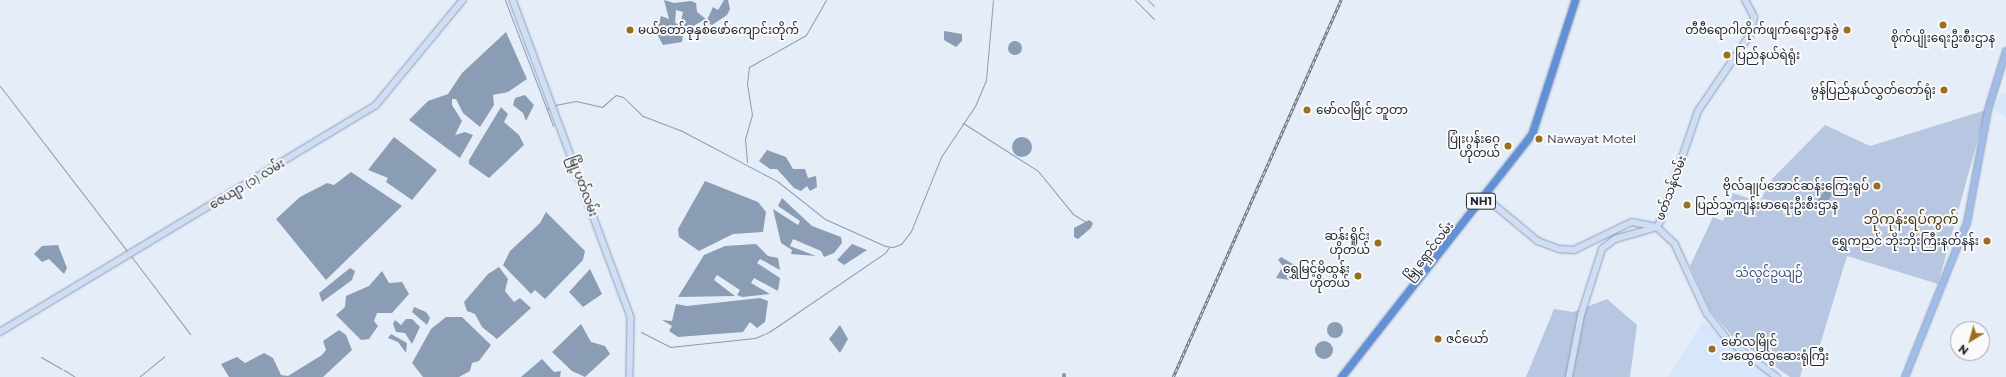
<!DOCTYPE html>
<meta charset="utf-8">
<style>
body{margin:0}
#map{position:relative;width:2006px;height:377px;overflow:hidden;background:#e5edf9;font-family:Montserrat,"Noto Sans Myanmar",sans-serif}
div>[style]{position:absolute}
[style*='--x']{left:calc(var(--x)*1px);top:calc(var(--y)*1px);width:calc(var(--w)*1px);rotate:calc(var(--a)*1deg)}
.built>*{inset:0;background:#d8e6fc}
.green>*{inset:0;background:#b7c7e1}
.water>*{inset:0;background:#8b9cb5}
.round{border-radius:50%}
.stream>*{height:1px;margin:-0.5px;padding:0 0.5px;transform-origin:0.5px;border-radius:0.5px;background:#8b9cb5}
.canal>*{height:4px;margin:-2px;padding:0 2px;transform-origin:2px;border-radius:2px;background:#8b9cb5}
.roads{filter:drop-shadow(0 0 1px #8b9eb9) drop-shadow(0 0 1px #8b9eb9)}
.secondary>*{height:5.5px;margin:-2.75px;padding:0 2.75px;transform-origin:2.75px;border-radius:2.75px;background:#d0def3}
.primary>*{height:6px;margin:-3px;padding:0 3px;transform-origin:3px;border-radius:3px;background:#a0bce7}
.highway>*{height:7px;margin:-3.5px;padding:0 3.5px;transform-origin:3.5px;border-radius:3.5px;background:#6190d7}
.rail>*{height:2.5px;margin-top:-1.25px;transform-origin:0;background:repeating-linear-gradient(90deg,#fafafa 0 3px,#6b737e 0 6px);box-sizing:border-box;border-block:1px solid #6b737e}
.dots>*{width:11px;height:11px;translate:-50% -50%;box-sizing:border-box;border:2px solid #fafafa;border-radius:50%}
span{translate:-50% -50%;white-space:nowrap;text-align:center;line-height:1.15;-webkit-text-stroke:4px #fafafa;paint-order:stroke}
.shield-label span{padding:1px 3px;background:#fafafa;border:1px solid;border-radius:3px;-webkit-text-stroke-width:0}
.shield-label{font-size:11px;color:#212833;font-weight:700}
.poi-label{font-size:12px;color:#212833}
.left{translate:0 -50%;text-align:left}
.right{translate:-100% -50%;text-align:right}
.street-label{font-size:12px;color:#212833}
.park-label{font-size:12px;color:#3a537b}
.quarter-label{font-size:14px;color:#4d3813}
.north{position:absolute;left:1950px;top:321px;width:40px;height:40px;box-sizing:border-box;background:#fafafa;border:1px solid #a3a6aa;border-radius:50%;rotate:217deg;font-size:11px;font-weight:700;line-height:16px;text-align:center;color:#212833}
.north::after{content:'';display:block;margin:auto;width:14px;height:18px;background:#9a6f1d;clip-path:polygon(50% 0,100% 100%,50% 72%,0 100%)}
</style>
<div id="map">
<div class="built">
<div style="clip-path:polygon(2001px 92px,2006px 94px,2006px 117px,1994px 109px)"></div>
<div style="clip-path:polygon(1703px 321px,1772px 377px,1668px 377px)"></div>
</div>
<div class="green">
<div style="clip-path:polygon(1986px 110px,1938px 284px,1847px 256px,1820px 345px,1805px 360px,1800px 377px,1790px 377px,1732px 336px,1710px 310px,1690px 266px,1713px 217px,1723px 221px,1733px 193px,1759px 202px,1773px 178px,1825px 125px,1870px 146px)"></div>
<div style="clip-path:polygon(1607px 299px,1637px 325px,1630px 377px,1526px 377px,1554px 309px,1573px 312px)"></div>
</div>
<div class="water">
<div style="clip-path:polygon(evenodd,664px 0,674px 3px,691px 1px,696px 3px,697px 12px,707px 20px,713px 7px,718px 10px,724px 0,728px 0,730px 9px,727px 15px,712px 25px,702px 21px,690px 28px,683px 34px,682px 42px,663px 45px,656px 32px,661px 16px,669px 19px,664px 0,676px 10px,683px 12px,680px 25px,675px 23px,676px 10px)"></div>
<div style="clip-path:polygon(944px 31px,962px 34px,962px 41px,956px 47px,944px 40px)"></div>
<div style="clip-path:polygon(506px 32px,527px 79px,508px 92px,493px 95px,494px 105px,480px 127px,463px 113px,456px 99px,452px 99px,452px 105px,462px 121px,455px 135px,465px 132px,473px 135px,460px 158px,409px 120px,428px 101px,448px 94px,462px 73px)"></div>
<div class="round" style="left:1008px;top:41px;width:14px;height:14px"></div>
<div style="clip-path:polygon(525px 95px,534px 105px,526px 121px,523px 113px,513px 105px,515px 98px)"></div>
<div style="clip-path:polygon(501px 107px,508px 114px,504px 122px,519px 135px,524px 145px,489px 178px,469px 164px,469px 160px)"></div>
<div style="clip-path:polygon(394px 137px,437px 170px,412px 200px,386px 182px,388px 178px,368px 170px)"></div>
<div class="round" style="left:1012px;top:137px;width:20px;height:20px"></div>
<div style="clip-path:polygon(767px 150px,786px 157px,793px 169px,805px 169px,808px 178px,816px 176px,817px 187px,810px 191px,807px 186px,801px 191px,794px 188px,777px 169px,770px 169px,759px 161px)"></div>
<div style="clip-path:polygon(351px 172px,402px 206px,326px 280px,276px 219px,300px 197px,327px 183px,334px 185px)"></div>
<div style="clip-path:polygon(705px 181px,758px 202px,766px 212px,763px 232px,733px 234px,699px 251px,679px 237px,678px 229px)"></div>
<div style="clip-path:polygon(1827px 187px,1834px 192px,1823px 208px,1816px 203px)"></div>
<div style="clip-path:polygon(782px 198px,812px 226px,841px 237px,842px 243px,834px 253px,824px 257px,821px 251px,793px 239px,790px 246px,816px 256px,791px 254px,792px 250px,781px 243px,773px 209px,798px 225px,800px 221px,778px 206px)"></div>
<div style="clip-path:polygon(546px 212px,585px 251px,583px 260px,545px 299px,535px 290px,531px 294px,503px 265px,510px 251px,540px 223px)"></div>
<div style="clip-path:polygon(1089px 220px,1093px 223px,1091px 228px,1078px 239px,1074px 237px,1074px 228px)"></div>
<div style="clip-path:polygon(756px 244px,768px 256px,778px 258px,780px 270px,760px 259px,757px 263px,780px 278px,778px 291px,754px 278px,751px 283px,770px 294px,742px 297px,737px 295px,740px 290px,717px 275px,714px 280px,735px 296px,678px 297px,704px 255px,725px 246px)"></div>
<div style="clip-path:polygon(852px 244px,867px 250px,844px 265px,837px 260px)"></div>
<div style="clip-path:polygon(58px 245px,67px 268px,64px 274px,49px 259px,42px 262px,34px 254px,42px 246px)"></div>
<div style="clip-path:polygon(1281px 257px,1296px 266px,1290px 280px,1276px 278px,1283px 266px,1278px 260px)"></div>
<div style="clip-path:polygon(499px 267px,508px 279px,505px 291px,514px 302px,520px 298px,531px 308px,497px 339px,482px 327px,475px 314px,467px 311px,464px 302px,488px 274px)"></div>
<div style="clip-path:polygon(350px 268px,355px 271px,352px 280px,322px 302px,319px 293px)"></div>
<div style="clip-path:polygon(590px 269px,602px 294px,583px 307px,569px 292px)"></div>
<div style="clip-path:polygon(382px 271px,389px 283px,402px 282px,409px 294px,392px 313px,377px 313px,374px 321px,378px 326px,369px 339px,361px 340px,336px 315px,345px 307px,346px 296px,369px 286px)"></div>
<div style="clip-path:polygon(760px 298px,768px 301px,765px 322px,757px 328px,750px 322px,743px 332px,678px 337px,669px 331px,672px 326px,662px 320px,672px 321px,676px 304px,687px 306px)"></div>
<div style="clip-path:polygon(414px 307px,426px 312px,430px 318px,427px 325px,412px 312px)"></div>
<div style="clip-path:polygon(446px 317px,462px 317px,491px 345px,479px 361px,472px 363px,470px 371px,459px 377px,423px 377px,412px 363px,431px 329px)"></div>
<div style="clip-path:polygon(406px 319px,412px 319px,420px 327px,412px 344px,405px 333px,396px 332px,393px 324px,395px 320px,401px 325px)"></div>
<div class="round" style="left:1327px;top:322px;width:16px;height:16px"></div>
<div style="clip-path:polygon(581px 324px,591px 342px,605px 346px,610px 354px,585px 377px,572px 371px,552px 352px)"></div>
<div style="clip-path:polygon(840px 325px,848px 339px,840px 353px,829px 339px)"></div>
<div style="clip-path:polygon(339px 330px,346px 335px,352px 350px,323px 377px,229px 377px,221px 364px,237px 357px,245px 363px,264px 353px,273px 358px,281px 375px,288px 376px,322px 355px,326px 350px,323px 341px)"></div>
<div style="clip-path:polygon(391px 334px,407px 343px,406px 353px,398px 342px,388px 338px)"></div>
<div class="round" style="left:1315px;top:341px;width:18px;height:18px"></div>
<div style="clip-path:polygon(542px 359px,554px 372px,561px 371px,560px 377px,521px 377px)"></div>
</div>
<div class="stream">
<div style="--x:505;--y:0;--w:135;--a:69.1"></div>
<div style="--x:1135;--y:0;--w:27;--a:45"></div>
<div style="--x:1148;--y:0;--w:8;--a:45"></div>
<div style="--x:0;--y:86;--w:210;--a:52.4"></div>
<div style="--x:555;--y:105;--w:21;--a:-11"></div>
<div style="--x:576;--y:101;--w:27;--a:13"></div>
<div style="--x:602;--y:107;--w:18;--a:-41"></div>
<div style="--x:616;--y:95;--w:7;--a:16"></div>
<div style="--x:623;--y:97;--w:28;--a:44"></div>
<div style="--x:643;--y:116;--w:42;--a:21"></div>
<div style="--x:682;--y:131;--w:107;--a:27.8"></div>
<div style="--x:777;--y:181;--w:61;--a:38.4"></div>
<div style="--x:825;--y:219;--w:66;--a:24.2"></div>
<div style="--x:885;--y:246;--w:8;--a:7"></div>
<div style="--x:893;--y:247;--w:9;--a:-21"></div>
<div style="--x:901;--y:244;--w:16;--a:-52"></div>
<div style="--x:911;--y:231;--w:80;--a:-67.9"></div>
<div style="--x:941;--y:157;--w:61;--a:-56.3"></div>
<div style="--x:975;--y:106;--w:28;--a:-67"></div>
<div style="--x:986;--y:80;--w:80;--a:-85"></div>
<div style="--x:547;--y:109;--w:4;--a:-34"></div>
<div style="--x:963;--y:123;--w:89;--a:32.6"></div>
<div style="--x:1038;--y:171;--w:55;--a:50.9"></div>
<div style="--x:1073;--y:214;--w:15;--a:32"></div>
<div style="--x:747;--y:162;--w:23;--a:-95"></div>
<div style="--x:745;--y:139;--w:25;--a:-74"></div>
<div style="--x:752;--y:115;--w:32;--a:-99"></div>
<div style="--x:747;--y:83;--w:16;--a:-83"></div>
<div style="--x:749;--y:67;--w:65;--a:-29.3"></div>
<div style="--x:806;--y:35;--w:40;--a:-60.3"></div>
<div style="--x:131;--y:256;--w:98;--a:52.9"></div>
<div style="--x:641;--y:332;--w:33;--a:27"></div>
<div style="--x:670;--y:347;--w:85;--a:-6"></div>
<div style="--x:755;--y:338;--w:15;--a:-23"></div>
<div style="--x:769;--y:332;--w:140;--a:-34.3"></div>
<div style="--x:885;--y:253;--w:7;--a:-56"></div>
<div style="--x:41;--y:357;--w:24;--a:30"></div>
<div style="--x:64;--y:370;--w:13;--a:32"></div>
<div style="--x:139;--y:377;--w:33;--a:-39"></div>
</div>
<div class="canal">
<div style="--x:1064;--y:377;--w:2;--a:-90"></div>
</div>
<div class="roads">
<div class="secondary">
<div style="--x:513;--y:0;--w:339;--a:69.6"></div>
<div style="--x:631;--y:318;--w:59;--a:91"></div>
<div style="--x:1485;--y:197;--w:69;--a:39.7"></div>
<div style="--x:1538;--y:241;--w:22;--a:21"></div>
<div style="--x:1559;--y:249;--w:15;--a:4"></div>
<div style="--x:1574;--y:250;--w:64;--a:-25.8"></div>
<div style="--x:1632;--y:222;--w:25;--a:11"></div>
<div style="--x:1657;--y:227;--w:25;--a:43"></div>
<div style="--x:1675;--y:244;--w:76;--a:65.1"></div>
<div style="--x:1707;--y:313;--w:33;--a:52"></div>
<div style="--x:1727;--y:339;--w:63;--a:37.2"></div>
<div style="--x:0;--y:332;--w:439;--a:-31.1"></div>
<div style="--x:376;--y:105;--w:136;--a:-50.4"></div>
<div style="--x:1569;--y:377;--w:63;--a:-79"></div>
<div style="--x:1581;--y:315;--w:69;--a:-72.3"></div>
<div style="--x:1602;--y:249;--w:16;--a:-38"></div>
<div style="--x:1615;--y:239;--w:44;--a:-15.9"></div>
<div style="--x:1657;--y:227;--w:6;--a:-59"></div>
<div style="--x:1660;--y:222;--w:117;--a:-71.1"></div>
<div style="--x:1698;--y:111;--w:92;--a:-55.6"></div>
<div style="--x:1750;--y:35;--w:18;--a:-77"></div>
<div style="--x:1754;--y:17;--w:19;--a:-118"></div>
</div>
<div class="primary">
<div style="--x:1905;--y:377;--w:166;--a:-68.1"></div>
<div style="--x:1967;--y:223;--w:115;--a:-79.5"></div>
<div style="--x:1988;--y:110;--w:62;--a:-73"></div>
</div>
<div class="highway">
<div style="--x:1341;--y:377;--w:310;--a:-51.9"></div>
<div style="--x:1532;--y:133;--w:140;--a:-72.1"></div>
</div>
</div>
<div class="rail">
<div style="--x:1173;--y:377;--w:413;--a:-66"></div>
</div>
<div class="dots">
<div style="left:1943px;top:25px;background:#9a6f1d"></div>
<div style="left:630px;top:30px;background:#9a6f1d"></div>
<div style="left:1847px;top:30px;background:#9a6f1d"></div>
<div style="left:1727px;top:55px;background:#9a6f1d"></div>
<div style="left:1944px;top:90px;background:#9a6f1d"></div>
<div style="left:1307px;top:110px;background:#9a6f1d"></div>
<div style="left:1539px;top:139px;background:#9a6f1d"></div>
<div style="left:1508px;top:146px;background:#9a6f1d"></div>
<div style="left:1877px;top:186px;background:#9a6f1d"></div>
<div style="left:1687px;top:205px;background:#9a6f1d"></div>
<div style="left:1987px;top:241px;background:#9a6f1d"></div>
<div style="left:1378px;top:243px;background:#9a6f1d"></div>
<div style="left:1358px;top:276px;background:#9a6f1d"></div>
<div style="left:1438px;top:339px;background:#9a6f1d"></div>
<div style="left:1712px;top:349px;background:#9a6f1d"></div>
</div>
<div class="shield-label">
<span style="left:1481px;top:201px">NH1</span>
</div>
<div class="poi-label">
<span class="left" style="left:638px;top:30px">မယ်တော်ခုနှစ်ဖော်ကျောင်းတိုက်</span>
<span class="right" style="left:1839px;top:30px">တီဗီရောဂါတိုက်ဖျက်ရေးဌာနခွဲ</span>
<span style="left:1943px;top:38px">စိုက်ပျိုးရေးဦးစီးဌာန</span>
<span class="left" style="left:1735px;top:55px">ပြည်နယ်ရဲရုံး</span>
<span class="right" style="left:1936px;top:90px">မွန်ပြည်နယ်လွှတ်တော်ရုံး</span>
<span class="left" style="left:1316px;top:110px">မော်လမြိုင် ဘူတာ</span>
<span class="right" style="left:1500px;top:146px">ပြုံးပန်းဝေ<br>ဟိုတယ်</span>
<span class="left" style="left:1547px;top:139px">Nawayat Motel</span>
<span class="right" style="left:1869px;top:186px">ဗိုလ်ချုပ်အောင်ဆန်းကြေးရုပ်</span>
<span class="left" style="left:1695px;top:205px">ပြည်သူ့ကျန်းမာရေးဦးစီးဌာန</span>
<span class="right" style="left:1370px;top:243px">ဆန်းရှိုင်း<br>ဟိုတယ်</span>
<span class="right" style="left:1979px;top:241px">ရွှေကညင် ဘိုးဘိုးကြီးနတ်နန်း</span>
<span class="right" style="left:1350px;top:276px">ရွှေမြင့်မိုထွန်း<br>ဟိုတယ်</span>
<span class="left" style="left:1446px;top:339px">ဇင်ယော်</span>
<span class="left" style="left:1721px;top:349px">မော်လမြိုင်<br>အထွေထွေဆေးရုံကြီး</span>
</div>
<div class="street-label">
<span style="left:247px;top:184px;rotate:-31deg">ဇေယျာ (၁) လမ်း</span>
<span style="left:583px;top:186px;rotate:70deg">မြို့ပတ်လမ်း</span>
<span style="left:1671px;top:188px;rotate:-70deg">ဖတ်သန်လမ်း</span>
<span style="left:1429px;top:251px;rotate:-52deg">မြို့ရှောင်လမ်း</span>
</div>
<div class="park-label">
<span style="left:1769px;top:273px">သံလွင်ဥယျဉ်</span>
</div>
<div class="quarter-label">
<span style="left:1911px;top:219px">ဘိုကုန်းရပ်ကွက်</span>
</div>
<div class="north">N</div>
</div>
